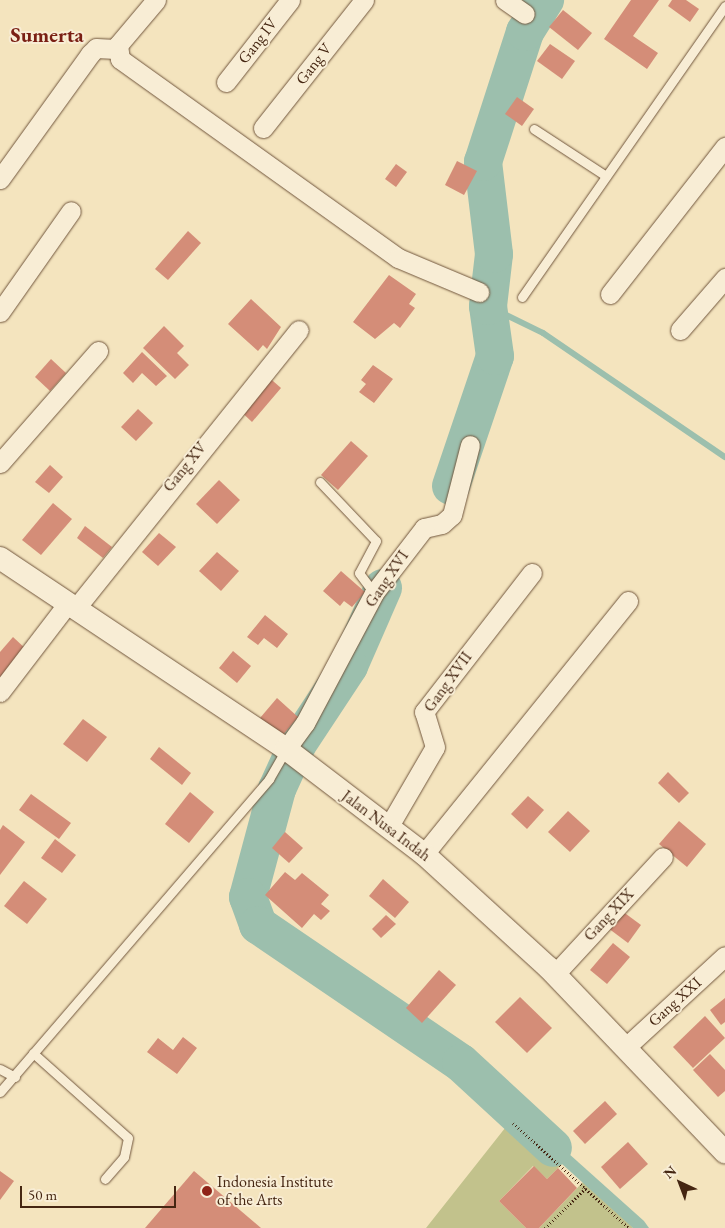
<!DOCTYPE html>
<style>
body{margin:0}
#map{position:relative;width:725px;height:1228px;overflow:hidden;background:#f4e4be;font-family:"EB Garamond",serif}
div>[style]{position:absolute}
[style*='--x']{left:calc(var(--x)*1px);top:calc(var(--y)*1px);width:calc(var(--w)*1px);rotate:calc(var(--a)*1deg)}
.green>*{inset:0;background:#c2c28c}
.water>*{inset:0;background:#9cbfad}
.stream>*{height:6px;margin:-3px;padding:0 3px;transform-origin:3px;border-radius:3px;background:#9cbfad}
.river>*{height:38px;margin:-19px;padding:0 19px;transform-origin:19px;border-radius:19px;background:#9cbfad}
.building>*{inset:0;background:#d48d78}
.path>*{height:3px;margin-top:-1.5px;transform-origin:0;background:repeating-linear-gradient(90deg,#452612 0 1px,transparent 0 3.5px)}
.roads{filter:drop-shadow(0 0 1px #71563d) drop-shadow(0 0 1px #71563d)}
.service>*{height:9px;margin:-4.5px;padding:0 4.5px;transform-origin:4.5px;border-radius:4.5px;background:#f8edd5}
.minor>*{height:19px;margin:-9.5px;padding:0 9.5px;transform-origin:9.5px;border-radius:9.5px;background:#f8edd5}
.tertiary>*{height:22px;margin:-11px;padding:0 11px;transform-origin:11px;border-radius:11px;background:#f8edd5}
.dots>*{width:14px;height:14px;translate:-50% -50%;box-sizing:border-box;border:2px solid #f8edd5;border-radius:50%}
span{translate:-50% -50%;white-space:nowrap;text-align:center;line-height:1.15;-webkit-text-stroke:4px #f8edd5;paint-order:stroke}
.street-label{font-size:16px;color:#452612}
.poi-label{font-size:16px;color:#452612}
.left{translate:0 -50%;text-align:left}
.district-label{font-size:21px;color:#7a1f14;font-weight:700}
.north{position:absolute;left:655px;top:1158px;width:50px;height:50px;-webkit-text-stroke:4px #f8edd5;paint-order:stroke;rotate:317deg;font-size:14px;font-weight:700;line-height:20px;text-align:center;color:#452612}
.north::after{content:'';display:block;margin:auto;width:18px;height:22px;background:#452612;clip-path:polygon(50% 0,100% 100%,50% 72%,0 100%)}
.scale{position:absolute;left:20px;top:1186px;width:156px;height:22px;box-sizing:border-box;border:2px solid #452612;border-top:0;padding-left:6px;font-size:15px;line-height:18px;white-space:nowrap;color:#452612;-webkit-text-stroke:4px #f8edd5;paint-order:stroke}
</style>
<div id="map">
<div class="green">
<div style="clip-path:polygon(513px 1118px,562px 1164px,547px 1179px,533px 1166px,499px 1201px,526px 1228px,426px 1228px)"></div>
<div style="clip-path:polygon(583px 1182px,618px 1211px,633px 1228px,539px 1228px)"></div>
</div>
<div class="water">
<div style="clip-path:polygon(520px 1110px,644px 1221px,649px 1228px,633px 1228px,562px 1164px,513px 1118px)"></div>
</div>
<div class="stream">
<div style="--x:488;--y:306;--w:61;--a:26.1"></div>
<div style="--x:543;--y:333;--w:220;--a:34.3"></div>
</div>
<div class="river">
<div style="--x:451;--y:486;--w:137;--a:-71.3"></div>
<div style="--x:495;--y:356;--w:50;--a:-98"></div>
<div style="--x:488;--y:306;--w:52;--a:-83.4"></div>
<div style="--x:494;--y:254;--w:93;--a:-96.8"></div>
<div style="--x:483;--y:162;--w:137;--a:-72.1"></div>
<div style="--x:525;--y:32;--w:38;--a:-58"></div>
<div style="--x:383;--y:588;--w:85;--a:113.6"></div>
<div style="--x:349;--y:666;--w:95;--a:123.4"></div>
<div style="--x:297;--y:745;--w:48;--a:114.4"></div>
<div style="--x:277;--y:789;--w:112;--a:105"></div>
<div style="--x:248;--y:897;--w:30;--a:70"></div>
<div style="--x:258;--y:925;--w:245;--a:34.2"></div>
<div style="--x:461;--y:1063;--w:125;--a:42.7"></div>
</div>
<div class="building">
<div style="clip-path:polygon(631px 0,659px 0,633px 36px,658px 53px,647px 69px,604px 39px)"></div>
<div style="clip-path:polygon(672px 0,686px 0,699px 9px,690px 22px,668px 6px)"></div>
<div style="clip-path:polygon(563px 10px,592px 33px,578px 50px,549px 27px)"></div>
<div style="clip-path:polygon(550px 44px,575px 61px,562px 79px,537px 61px)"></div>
<div style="clip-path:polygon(517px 97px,534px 109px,522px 126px,505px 114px)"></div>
<div style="clip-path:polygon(457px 161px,477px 171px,464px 195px,445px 185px)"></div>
<div style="clip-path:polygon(396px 164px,407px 172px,396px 187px,385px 179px)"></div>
<div style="clip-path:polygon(188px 231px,201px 243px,168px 280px,155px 269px)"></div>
<div style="clip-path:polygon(389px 275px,416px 294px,409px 304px,415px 308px,400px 328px,394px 323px,375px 339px,353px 322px)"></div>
<div style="clip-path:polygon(251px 299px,281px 327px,267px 349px,263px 345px,258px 351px,228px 324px)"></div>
<div style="clip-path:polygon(164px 326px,184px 346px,177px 353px,189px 365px,175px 379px,143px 348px)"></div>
<div style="clip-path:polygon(142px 352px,167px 376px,156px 386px,142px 373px,133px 383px,123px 373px)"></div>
<div style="clip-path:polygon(51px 359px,66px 373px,50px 391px,35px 377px)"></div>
<div style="clip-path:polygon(373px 365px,393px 379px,374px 403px,359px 392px,366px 384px,361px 380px)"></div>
<div style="clip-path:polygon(265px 374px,281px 388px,252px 422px,236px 407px)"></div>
<div style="clip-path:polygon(138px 409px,153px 423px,136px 441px,121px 427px)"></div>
<div style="clip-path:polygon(351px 441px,368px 456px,338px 490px,321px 475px)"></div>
<div style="clip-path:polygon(50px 465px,63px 477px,49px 493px,35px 482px)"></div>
<div style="clip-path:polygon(219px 480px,240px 500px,217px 524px,196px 504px)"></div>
<div style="clip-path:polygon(53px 503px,72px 519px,41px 555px,22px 540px)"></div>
<div style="clip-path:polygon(85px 526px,112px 547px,103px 558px,77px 538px)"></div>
<div style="clip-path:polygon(159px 533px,176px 547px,158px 566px,142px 552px)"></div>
<div style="clip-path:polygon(217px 552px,239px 571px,221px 591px,199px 571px)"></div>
<div style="clip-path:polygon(341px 571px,365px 592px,352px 607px,344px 601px,340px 606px,323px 591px)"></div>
<div style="clip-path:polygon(265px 615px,288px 634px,277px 648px,264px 638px,258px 645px,247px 637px)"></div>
<div style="clip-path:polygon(13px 637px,27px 650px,0 681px,0 652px)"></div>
<div style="clip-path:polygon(233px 651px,251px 666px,237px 683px,219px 668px)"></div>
<div style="clip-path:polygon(277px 698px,298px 717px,282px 736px,260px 718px)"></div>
<div style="clip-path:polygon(83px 719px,107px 737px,87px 762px,63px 744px)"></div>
<div style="clip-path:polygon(159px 747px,191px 773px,182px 785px,150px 759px)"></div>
<div style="clip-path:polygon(668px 772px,689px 793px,679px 803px,658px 783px)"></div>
<div style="clip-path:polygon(190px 792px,214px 812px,189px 843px,165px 824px)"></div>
<div style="clip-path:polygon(31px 794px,71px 823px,59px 839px,19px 810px)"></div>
<div style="clip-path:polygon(528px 796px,544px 810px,527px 829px,511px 814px)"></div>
<div style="clip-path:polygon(568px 811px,590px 831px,570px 852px,548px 832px)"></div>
<div style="clip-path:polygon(679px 821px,706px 844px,687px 867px,659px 844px)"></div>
<div style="clip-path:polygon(3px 825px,25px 842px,0 875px,0 830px)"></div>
<div style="clip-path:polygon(285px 832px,303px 848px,289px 863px,272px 848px)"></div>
<div style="clip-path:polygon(55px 839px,76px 855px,62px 873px,41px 858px)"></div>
<div style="clip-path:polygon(285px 872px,295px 880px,302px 873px,329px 895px,321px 904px,330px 911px,321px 920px,314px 914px,302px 928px,265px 895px)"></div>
<div style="clip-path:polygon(383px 879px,409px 902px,395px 918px,369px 896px)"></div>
<div style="clip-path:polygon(24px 881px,47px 899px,27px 924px,4px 906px)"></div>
<div style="clip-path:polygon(622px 911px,641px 925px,628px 943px,608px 928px)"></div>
<div style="clip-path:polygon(386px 915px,396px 924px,381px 938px,372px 929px)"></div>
<div style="clip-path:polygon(613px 943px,630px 957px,607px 984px,590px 970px)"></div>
<div style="clip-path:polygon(439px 970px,456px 985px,422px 1023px,406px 1008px)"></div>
<div style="clip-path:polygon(520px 997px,552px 1028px,527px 1053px,495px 1022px)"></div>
<div style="clip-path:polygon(725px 998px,725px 1022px,721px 1025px,710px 1010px)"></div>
<div style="clip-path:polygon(705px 1016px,725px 1038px,693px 1068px,673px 1047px)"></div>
<div style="clip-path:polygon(183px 1037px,197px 1048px,177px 1074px,147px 1052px,158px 1038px,173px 1050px)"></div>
<div style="clip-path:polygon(710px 1054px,725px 1070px,725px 1091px,718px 1097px,693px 1070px)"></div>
<div style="clip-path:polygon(605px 1101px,617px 1114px,585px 1144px,573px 1131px)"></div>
<div style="clip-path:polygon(628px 1142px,648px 1164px,620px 1189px,601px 1167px)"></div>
<div style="clip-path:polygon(534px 1166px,547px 1179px,558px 1168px,577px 1188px,539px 1228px,526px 1228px,499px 1201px)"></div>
<div style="clip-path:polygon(0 1171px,14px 1181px,0 1200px)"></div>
<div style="clip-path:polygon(194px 1171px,261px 1228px,145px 1228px)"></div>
</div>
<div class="path">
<div style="--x:513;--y:1123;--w:156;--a:42.2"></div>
<div style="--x:545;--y:1228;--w:57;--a:-44.3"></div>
</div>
<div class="roads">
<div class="service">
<div style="--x:534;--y:129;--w:86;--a:33.1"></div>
<div style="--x:522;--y:297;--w:355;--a:-55.1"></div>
<div style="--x:320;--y:482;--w:81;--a:46.5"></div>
<div style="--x:376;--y:541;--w:36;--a:118"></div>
<div style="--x:359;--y:573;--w:25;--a:53"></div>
<div style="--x:33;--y:1053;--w:127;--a:41.8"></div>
<div style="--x:128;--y:1138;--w:19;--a:102"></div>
<div style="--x:124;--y:1157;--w:29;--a:131"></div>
<div style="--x:0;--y:1069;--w:17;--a:28"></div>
<div style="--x:0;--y:1092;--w:413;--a:-49.3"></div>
<div style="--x:269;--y:779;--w:34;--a:-60"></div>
</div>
<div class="minor">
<div style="--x:156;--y:0;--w:59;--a:130.2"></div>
<div style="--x:118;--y:45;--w:14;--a:82"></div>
<div style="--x:120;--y:59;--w:342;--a:35.6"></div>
<div style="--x:398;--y:258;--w:88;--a:22.8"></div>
<div style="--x:505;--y:0;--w:24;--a:35"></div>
<div style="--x:226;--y:82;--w:104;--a:-52"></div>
<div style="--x:263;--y:128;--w:163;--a:-51.7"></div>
<div style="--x:0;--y:179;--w:154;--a:-54.2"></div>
<div style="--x:90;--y:54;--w:8;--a:-45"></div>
<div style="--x:96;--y:48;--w:20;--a:3"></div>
<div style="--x:610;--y:294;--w:187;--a:-52"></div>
<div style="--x:0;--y:312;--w:123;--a:-54.9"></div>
<div style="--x:680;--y:330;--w:69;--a:-49.1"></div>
<div style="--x:0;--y:463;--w:149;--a:-48.8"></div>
<div style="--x:76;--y:608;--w:356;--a:-51.3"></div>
<div style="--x:0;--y:692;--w:112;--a:-52.6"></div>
<div style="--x:286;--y:749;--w:32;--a:-54"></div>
<div style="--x:305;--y:723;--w:147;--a:-62"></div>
<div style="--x:374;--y:593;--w:82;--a:-52.4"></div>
<div style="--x:424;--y:528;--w:18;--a:-13"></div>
<div style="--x:442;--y:524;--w:13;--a:-42"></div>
<div style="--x:452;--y:515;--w:72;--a:-75.6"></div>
<div style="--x:389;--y:826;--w:91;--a:-59.8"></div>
<div style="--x:435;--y:747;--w:37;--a:-107"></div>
<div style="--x:424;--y:712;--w:176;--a:-52.2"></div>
<div style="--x:424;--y:854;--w:325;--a:-51.1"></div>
<div style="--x:555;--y:974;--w:159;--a:-47.3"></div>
<div style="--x:626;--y:1047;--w:134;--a:-42.6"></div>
</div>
<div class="tertiary">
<div style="--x:0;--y:558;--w:344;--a:33.7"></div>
<div style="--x:286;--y:749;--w:173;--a:37.3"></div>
<div style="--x:424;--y:854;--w:169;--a:42.4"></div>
<div style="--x:549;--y:968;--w:255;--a:46.3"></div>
</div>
</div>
<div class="dots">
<div style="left:207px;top:1191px;background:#8f2418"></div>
</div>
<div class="street-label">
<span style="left:258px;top:41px;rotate:-52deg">Gang IV</span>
<span style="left:314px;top:64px;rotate:-52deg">Gang V</span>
<span style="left:185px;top:467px;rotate:-51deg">Gang XV</span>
<span style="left:387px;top:579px;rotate:-56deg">Gang XVI</span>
<span style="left:448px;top:682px;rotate:-54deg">Gang XVII</span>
<span style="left:386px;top:826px;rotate:37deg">Jalan Nusa Indah</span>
<span style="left:609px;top:915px;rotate:-47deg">Gang XIX</span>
<span style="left:675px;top:1002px;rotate:-42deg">Gang XXI</span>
</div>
<div class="poi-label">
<span class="left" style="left:217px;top:1191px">Indonesia Institute<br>of the Arts</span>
</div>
<div class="district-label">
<span style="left:47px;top:35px">Sumerta</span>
</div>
<div class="north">N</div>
<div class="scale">50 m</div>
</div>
